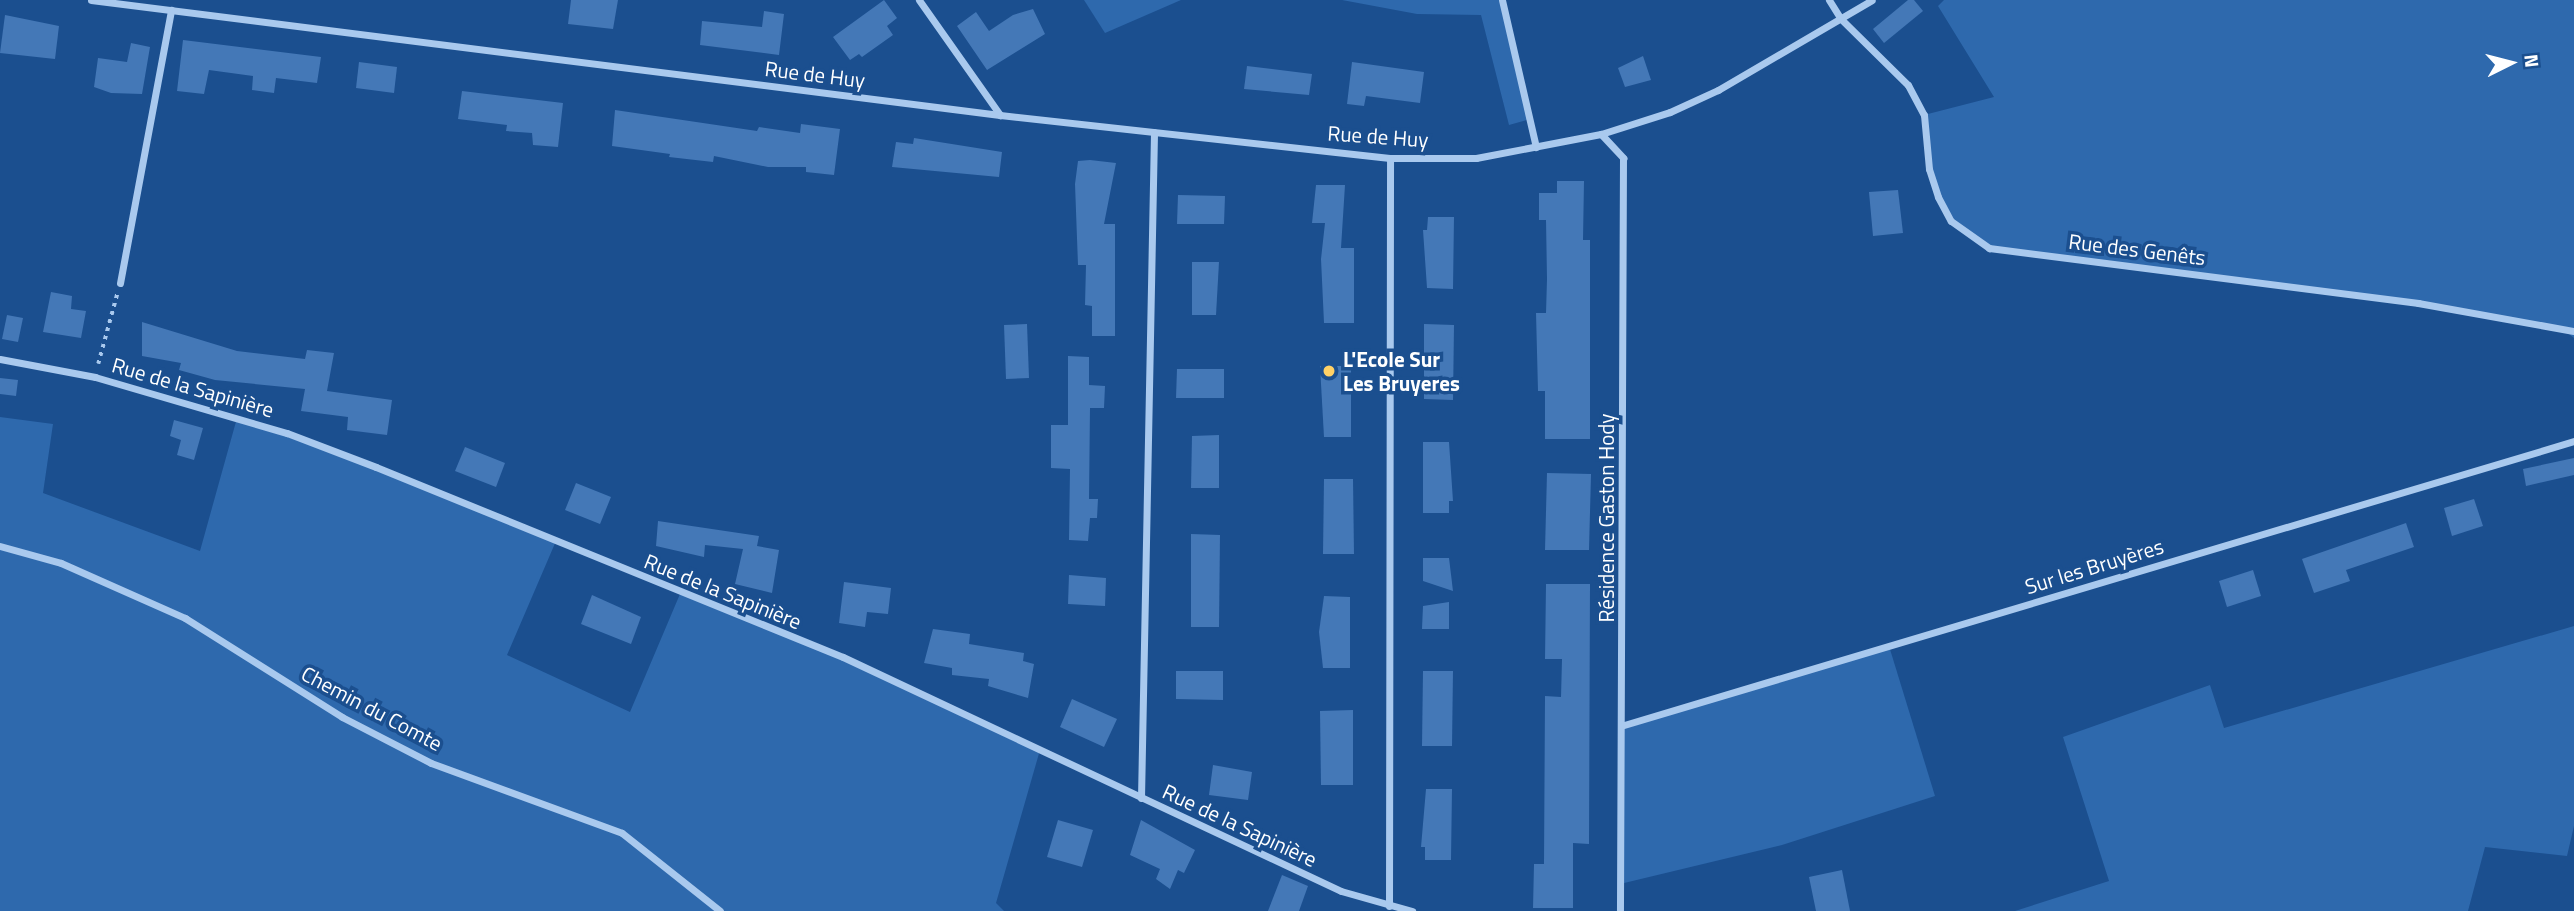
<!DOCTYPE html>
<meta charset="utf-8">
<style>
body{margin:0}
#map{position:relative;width:2574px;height:911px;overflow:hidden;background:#1b4f8f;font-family:"Titillium Web",sans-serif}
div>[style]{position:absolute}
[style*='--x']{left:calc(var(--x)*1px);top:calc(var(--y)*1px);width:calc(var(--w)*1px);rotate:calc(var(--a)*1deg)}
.green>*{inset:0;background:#2e69ad}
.building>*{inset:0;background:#4478b7}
.path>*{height:3.5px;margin-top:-1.75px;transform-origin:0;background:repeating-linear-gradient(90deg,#a9c9ee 0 3.5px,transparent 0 8.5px)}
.street>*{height:7px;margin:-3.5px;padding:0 3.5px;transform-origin:3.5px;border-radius:3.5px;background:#a9c9ee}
.dots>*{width:19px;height:19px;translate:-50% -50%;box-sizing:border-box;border:4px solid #1b4f8f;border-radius:50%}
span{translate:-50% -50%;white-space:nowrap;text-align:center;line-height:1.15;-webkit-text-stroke:7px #1b4f8f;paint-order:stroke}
.street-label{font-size:21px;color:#fff}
.poi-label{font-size:21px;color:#fff;font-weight:700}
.left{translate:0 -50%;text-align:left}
.north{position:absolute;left:2476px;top:28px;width:70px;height:70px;-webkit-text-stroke:5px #1b4f8f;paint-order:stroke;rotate:84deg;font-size:19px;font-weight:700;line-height:28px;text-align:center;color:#fff}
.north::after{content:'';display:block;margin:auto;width:24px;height:32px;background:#fff;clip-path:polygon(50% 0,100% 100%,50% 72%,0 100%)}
</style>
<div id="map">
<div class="green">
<div style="clip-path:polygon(1084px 0,1181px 0,1105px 33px)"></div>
<div style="clip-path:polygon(1342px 0,1502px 0,1530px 119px,1509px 125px,1481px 15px,1417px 14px)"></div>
<div style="clip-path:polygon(1944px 0,2574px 0,2574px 338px,2564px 330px,2418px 303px,1989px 248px,1951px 221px,1929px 169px,1924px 115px,1994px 97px,1938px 6px)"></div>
<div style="clip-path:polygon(0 417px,53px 424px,43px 493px,200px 551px,237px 418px,287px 433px,556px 541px,507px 655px,630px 712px,680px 594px,843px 657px,1040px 750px,996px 903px,1004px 911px,0 911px)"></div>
<div style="clip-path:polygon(2574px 626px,2574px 826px,2567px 856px,2485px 847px,2468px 911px,2015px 911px,2109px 881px,2063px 737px,2210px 685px,2224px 728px)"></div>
<div style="clip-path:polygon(1889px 646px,1935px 796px,1782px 845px,1620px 884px,1624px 725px)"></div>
</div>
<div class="building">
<div style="clip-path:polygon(571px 0,618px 0,613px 29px,568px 24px)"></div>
<div style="clip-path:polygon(884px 0,897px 18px,887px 26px,893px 35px,862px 57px,859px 54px,850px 60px,833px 37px)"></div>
<div style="clip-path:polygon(1908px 0,1914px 0,1923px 11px,1884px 43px,1873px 29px)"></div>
<div style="clip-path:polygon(1033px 9px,1045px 34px,987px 70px,957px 26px,976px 12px,989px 31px,1013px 15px)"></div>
<div style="clip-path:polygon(764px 11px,784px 14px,779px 55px,700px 45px,702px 21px,762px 27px)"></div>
<div style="clip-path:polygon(5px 15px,59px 26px,55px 59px,0 53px)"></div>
<div style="clip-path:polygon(183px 40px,321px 57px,317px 83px,276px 78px,274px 93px,252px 90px,253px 76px,209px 70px,204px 94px,177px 91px)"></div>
<div style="clip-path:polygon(131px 43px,150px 47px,142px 94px,111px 93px,94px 87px,98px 58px,127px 62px)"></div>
<div style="clip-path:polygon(1643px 56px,1651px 80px,1625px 87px,1618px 68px)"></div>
<div style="clip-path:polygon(359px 62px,397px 67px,394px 93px,356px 88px)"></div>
<div style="clip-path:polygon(1352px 62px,1424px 72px,1420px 103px,1366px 96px,1364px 106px,1347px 104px)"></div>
<div style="clip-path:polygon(1247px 66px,1312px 74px,1309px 95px,1244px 89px)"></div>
<div style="clip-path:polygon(462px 91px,563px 103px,558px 147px,533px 145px,532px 133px,506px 131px,507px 125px,458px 119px)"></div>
<div style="clip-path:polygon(615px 110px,757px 131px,759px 127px,800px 133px,801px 124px,840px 129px,834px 175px,806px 172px,806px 167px,768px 167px,714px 156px,713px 162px,669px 157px,670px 154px,612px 146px)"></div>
<div style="clip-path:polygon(914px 138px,1002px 152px,999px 177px,892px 167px,896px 142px,913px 144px)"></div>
<div style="clip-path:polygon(1090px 160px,1116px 163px,1104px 224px,1115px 224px,1115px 336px,1092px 336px,1092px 306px,1085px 305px,1086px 265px,1078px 265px,1075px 184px,1078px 161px)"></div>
<div style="clip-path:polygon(1557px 181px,1584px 181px,1583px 240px,1590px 240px,1590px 439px,1545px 439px,1545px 391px,1538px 391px,1536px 313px,1546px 313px,1547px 279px,1546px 220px,1539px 220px,1539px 193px,1557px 193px)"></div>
<div style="clip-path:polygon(1316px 185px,1345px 185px,1341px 248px,1354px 248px,1354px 323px,1324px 323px,1321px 259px,1325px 223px,1312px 223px)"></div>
<div style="clip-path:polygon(1898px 190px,1903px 233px,1873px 236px,1869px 192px)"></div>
<div style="clip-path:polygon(1178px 195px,1225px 196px,1224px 224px,1177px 224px)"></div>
<div style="clip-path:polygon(1428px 217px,1454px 217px,1453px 289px,1427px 288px,1423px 230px,1427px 230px)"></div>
<div style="clip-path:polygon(1192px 262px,1219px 262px,1216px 315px,1192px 315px)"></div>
<div style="clip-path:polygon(51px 292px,72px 296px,71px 309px,86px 311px,81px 338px,43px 332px)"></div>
<div style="clip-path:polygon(7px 315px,23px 318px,18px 342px,2px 339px)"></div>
<div style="clip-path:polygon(142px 322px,237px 351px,305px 359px,307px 350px,334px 353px,327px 391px,392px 400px,387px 435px,347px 430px,348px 417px,301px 411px,305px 389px,215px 380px,179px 370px,181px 363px,142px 356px)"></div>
<div style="clip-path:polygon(1027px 324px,1029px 378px,1006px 379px,1004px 325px)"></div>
<div style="clip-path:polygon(1424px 324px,1454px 325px,1453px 400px,1424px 399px)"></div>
<div style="clip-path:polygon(1068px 356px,1089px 357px,1089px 385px,1105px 386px,1104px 408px,1090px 408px,1089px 499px,1098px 499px,1097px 518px,1090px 518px,1088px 541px,1069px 540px,1070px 469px,1051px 468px,1051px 425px,1068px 425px)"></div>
<div style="clip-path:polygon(1320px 366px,1351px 366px,1351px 437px,1324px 437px)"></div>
<div style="clip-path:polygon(1177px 369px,1224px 369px,1224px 398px,1176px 398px)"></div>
<div style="clip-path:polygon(0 378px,18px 380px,16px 396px,0 394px)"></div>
<div style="clip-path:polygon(174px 420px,203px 428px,194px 460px,177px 455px,181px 440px,170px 436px)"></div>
<div style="clip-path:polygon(1219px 435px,1219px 488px,1191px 488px,1192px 436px)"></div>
<div style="clip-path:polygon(1423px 442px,1449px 442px,1453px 501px,1449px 501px,1449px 513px,1423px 513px)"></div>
<div style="clip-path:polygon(465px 447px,505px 463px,496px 487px,455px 471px)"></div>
<div style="clip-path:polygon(2574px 458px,2574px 475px,2526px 486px,2523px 469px)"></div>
<div style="clip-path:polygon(1547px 473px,1591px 474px,1589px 550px,1545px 550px)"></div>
<div style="clip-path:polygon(1324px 479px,1353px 479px,1354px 554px,1323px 554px)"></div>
<div style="clip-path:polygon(576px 483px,611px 497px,600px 524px,565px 510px)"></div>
<div style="clip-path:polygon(2474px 499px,2483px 526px,2452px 536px,2444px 508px)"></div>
<div style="clip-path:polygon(658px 521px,759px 536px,757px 546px,779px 550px,772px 593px,735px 584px,743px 549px,705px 545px,704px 557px,656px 546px)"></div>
<div style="clip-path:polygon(2406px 523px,2414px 547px,2346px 570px,2350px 581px,2314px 593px,2302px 559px)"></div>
<div style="clip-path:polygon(1191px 534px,1220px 535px,1219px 627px,1191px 627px)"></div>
<div style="clip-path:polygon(1423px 558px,1449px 558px,1453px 591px,1423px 581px)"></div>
<div style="clip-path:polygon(2253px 570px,2261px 596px,2227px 607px,2219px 581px)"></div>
<div style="clip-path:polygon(1069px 575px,1106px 578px,1105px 606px,1068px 604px)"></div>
<div style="clip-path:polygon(844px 582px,891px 588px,888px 614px,867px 612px,865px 627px,839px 623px)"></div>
<div style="clip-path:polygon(1546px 584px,1590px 584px,1589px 844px,1573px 843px,1573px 908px,1533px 908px,1534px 864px,1544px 864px,1545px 696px,1561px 697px,1562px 659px,1545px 659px)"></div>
<div style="clip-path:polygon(592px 595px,641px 617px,631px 644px,581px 624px)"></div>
<div style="clip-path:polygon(1324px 596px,1350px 597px,1350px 668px,1323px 668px,1319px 632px)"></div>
<div style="clip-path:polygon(1449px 602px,1449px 629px,1422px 629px,1423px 606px)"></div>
<div style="clip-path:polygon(933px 629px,970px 634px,969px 644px,1024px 653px,1023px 661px,1034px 664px,1028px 698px,988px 686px,989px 679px,952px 675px,952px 668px,924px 663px)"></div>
<div style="clip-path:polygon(1176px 671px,1223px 671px,1223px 700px,1176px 699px)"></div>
<div style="clip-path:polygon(1423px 671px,1453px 671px,1452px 746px,1422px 746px)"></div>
<div style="clip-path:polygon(1072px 699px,1117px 719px,1104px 747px,1060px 727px)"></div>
<div style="clip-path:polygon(1353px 710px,1353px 785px,1321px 785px,1320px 711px)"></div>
<div style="clip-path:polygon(1213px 765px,1252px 772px,1248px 800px,1209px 795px)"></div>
<div style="clip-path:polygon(1426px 789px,1452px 789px,1451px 860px,1425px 860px,1425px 847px,1421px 847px)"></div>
<div style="clip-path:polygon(1058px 820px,1093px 830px,1082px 867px,1047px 857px)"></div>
<div style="clip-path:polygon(1141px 820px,1195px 850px,1184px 873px,1178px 870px,1170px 889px,1156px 879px,1160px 869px,1130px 855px)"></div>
<div style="clip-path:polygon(1842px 870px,1850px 911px,1816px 911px,1809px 877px)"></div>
<div style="clip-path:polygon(1282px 875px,1308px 886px,1299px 911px,1268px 911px)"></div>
</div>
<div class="path">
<div style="--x:98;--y:364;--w:73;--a:-74.8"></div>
</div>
<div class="street">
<div style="--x:91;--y:0;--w:916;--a:7.21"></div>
<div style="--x:1000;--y:115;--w:392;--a:6.3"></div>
<div style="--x:1390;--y:158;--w:86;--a:0"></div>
<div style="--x:1476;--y:158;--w:127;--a:-10.9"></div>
<div style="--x:1601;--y:134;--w:72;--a:-17.7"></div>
<div style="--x:1670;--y:112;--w:53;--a:-24.6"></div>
<div style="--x:1718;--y:90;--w:178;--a:-30.3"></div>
<div style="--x:919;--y:0;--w:141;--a:54.8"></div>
<div style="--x:1502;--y:0;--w:151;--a:77"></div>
<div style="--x:1829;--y:0;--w:22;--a:58"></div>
<div style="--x:1841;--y:19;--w:94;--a:44.6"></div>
<div style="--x:1908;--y:85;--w:34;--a:62"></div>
<div style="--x:1924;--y:115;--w:54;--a:84.7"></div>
<div style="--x:1929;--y:169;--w:29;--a:72"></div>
<div style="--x:1938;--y:197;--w:27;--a:62"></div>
<div style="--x:1951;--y:221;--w:47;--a:35.4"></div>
<div style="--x:1989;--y:248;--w:433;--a:7.3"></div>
<div style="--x:2418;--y:303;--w:158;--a:10.2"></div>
<div style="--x:1601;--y:134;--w:33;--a:47"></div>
<div style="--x:1623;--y:158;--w:753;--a:90.23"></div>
<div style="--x:120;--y:283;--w:278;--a:-79.4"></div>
<div style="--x:0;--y:359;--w:97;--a:10.7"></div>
<div style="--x:95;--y:377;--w:200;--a:16.3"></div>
<div style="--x:287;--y:433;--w:95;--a:20.9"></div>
<div style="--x:376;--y:467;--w:504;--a:22.14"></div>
<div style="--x:843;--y:657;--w:550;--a:25.17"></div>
<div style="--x:1341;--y:891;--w:74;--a:15.7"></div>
<div style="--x:0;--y:546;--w:63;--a:15.6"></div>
<div style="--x:61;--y:563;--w:136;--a:23.9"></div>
<div style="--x:185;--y:618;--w:186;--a:32.2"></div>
<div style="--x:342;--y:717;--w:100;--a:27.3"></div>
<div style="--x:431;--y:763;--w:203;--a:20.1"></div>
<div style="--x:622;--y:833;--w:125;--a:38.5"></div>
<div style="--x:1624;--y:725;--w:992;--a:-16.64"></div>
<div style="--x:1141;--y:798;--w:666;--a:-88.88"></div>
<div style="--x:1389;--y:906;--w:748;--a:-89.92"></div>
</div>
<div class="dots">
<div style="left:1329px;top:371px;background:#ffd166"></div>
</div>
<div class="street-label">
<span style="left:815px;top:74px;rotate:7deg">Rue de Huy</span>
<span style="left:1378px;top:136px;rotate:4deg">Rue de Huy</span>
<span style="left:2137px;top:249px;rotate:7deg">Rue des Genêts</span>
<span style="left:193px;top:387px;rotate:16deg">Rue de la Sapinière</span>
<span style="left:1606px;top:518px;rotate:-90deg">Résidence Gaston Hody</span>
<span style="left:2094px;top:566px;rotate:-17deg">Sur les Bruyères</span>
<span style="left:723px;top:591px;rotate:22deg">Rue de la Sapinière</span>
<span style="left:372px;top:708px;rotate:28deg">Chemin du Comte</span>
<span style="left:1240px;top:825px;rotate:25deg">Rue de la Sapinière</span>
</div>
<div class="poi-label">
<span class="left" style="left:1343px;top:371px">L'Ecole Sur<br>Les Bruyeres</span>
</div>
<div class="north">N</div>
</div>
